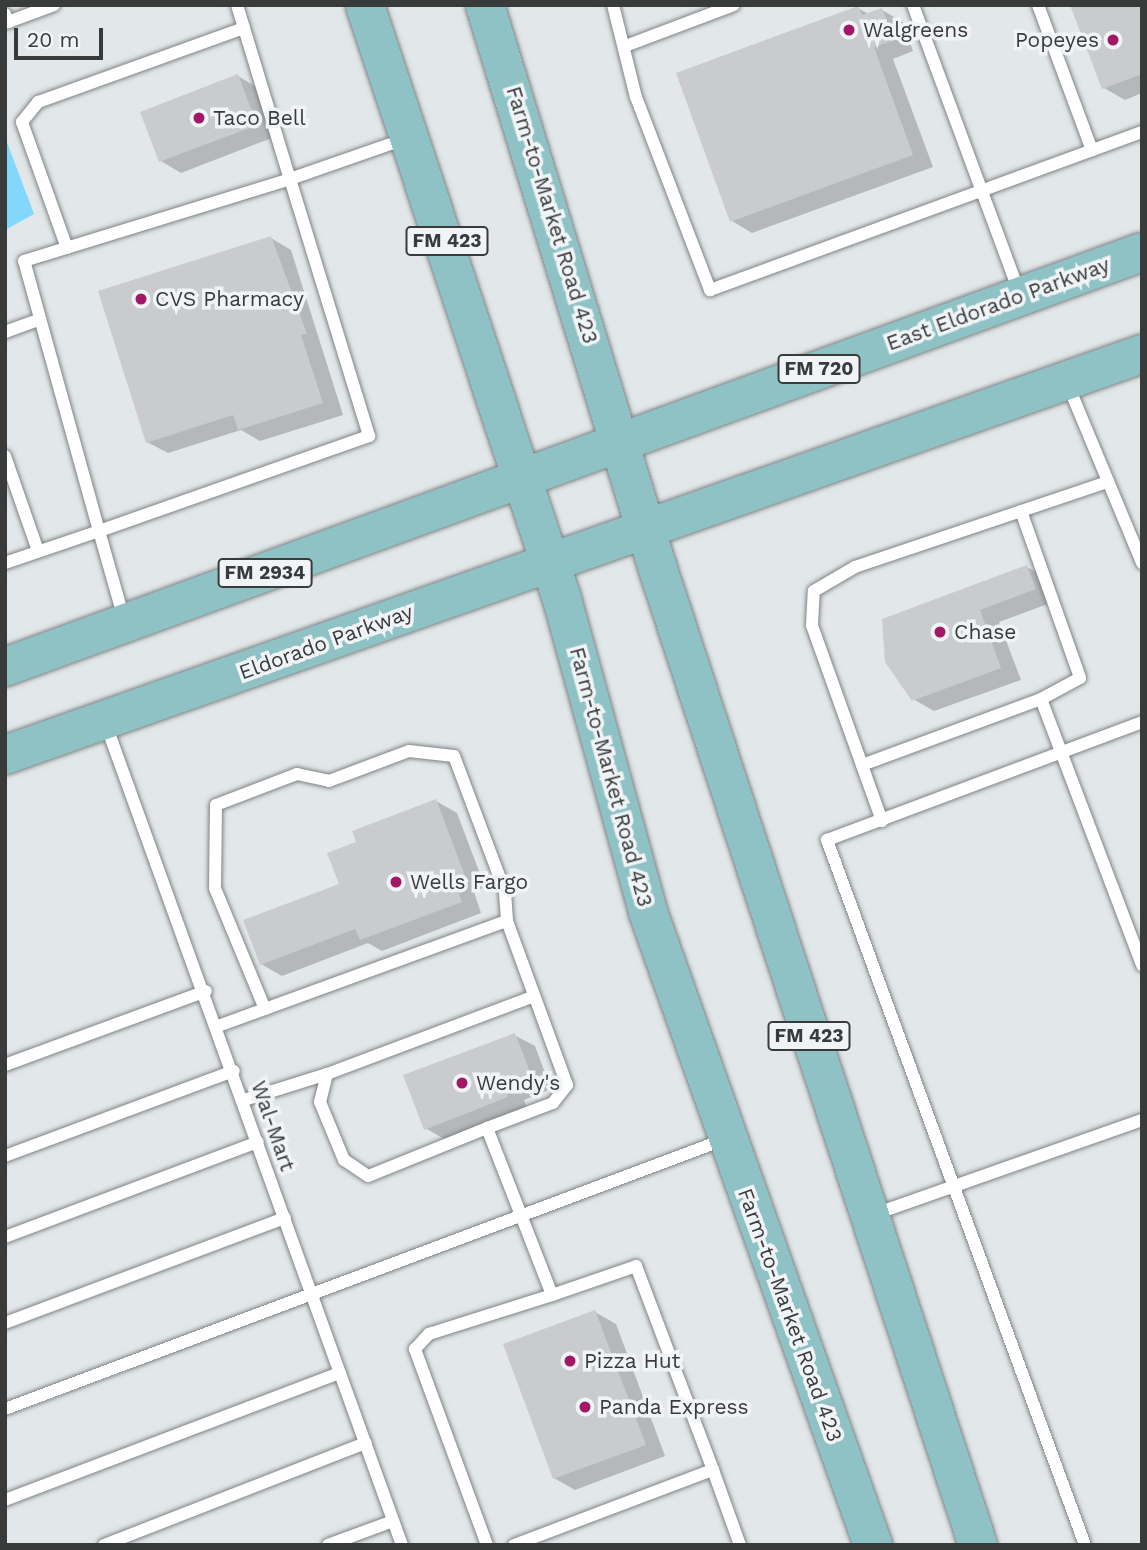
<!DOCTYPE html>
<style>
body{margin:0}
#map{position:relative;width:1147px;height:1550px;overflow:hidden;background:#e2e7e9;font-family:"Work Sans",sans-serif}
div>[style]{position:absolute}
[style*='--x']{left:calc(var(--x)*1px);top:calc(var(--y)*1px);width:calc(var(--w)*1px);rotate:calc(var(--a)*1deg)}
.green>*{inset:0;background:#81d7fc}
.shadow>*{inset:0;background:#0003}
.building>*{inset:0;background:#c9cbcf}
.roads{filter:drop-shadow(0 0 2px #7f8385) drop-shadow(0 0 2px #7f8385)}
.lane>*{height:12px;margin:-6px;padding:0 6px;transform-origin:6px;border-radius:6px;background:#fff}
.primary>*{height:38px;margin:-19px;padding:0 19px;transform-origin:19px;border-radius:19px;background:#8fc2c5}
.dots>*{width:19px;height:19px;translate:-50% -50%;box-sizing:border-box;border:4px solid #f0f4f6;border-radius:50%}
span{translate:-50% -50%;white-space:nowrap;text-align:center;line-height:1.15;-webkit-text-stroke:7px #f0f4f6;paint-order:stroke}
.shield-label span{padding:2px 5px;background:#f0f4f6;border:2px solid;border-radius:5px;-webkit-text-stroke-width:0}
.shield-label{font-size:19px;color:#393b3b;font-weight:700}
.poi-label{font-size:21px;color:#393b3b}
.left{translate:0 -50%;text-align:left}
.right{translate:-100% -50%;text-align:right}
.street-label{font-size:21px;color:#393b3b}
.frame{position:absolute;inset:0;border:7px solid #393b3b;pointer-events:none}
.scale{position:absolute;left:14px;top:28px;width:89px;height:32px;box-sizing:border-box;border:4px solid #393b3b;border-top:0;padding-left:9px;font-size:21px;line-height:24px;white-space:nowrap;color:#393b3b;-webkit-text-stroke:5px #f0f4f6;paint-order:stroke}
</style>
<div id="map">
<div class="green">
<div style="clip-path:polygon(5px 137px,34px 214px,5px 230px)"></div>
</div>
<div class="shadow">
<div style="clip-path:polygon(1142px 5px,1142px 93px,1125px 100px,1104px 88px)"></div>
<div style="clip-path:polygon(858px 8px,870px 15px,882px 10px,903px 22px,913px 51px,893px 59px,933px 167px,752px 233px,732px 221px)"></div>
<div style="clip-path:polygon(238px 76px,258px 88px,277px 136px,181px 173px,161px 161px)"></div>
<div style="clip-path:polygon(271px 238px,291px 250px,343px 415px,260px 441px,241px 430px,168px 453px,147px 442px)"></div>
<div style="clip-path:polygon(1027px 567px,1048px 579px,1056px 601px,999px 622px,1021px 680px,934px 711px,913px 699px,887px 661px)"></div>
<div style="clip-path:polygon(436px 801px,457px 813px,485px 887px,474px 892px,481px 913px,382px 951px,368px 943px,282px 976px,261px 964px,341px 885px,358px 843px)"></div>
<div style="clip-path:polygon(514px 1035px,535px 1046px,551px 1089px,524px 1100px,527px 1109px,446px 1140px,425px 1128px)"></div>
<div style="clip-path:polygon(595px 1312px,616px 1324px,665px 1456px,575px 1490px,554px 1478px)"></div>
</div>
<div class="building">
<div style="clip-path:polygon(1070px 5px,1142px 5px,1142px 74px,1102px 89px)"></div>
<div style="clip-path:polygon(858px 6px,862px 15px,882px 8px,894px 40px,874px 47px,913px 155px,730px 222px,676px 73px)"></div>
<div style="clip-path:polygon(238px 74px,257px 125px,159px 162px,140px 112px)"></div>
<div style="clip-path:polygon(271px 236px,307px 334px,301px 335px,323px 403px,238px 430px,233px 415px,146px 443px,98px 291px)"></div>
<div style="clip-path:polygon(1027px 565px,1036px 589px,980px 610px,1001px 668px,912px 701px,885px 662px,882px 619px)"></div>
<div style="clip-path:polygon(436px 799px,465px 876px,454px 880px,462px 902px,360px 940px,355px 929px,260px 965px,243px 920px,339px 884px,327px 853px,356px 842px,352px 831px)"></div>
<div style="clip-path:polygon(515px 1033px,532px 1077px,504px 1088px,508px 1097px,424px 1130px,403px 1075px)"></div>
<div style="clip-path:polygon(595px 1310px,646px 1445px,553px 1479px,503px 1344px)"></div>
</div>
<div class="roads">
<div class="lane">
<div style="--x:237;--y:5;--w:24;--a:73"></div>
<div style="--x:244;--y:28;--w:158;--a:73.1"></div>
<div style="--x:290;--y:179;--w:269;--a:72.9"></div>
<div style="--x:369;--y:436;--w:286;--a:160.6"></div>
<div style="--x:99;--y:531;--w:280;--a:-105.5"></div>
<div style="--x:24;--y:261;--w:278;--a:-17.1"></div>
<div style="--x:290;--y:179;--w:122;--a:-19.2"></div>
<div style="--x:613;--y:5;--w:95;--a:76"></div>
<div style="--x:636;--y:97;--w:207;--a:69"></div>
<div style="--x:710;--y:290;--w:460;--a:-20.1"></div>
<div style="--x:913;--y:5;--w:308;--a:69.7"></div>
<div style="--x:1038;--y:5;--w:155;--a:69.6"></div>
<div style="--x:5;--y:14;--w:9;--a:69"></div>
<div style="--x:8;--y:22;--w:49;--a:-20.3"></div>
<div style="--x:628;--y:45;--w:113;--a:-20.7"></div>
<div style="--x:67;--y:248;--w:134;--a:-109.7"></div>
<div style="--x:22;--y:122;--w:26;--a:-51"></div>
<div style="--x:38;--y:102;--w:219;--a:-19.8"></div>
<div style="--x:5;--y:332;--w:37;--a:-20"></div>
<div style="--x:1068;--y:385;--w:193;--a:67.4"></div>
<div style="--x:5;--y:456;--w:101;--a:70.8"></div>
<div style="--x:1021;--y:511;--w:177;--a:70.5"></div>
<div style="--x:1080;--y:678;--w:44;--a:151.7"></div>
<div style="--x:5;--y:563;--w:99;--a:-18.8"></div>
<div style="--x:99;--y:531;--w:91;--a:74.1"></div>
<div style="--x:105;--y:722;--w:875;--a:70.16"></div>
<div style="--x:862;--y:765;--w:191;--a:-20.2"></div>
<div style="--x:1041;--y:699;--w:285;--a:69.2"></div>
<div style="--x:882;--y:821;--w:208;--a:-109.7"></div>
<div style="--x:812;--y:625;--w:34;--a:-87"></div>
<div style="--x:814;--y:591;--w:48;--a:-30.3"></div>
<div style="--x:855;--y:567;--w:267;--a:-18.6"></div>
<div style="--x:265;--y:1009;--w:131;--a:-112.5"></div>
<div style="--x:215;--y:888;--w:83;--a:-89.3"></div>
<div style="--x:216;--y:805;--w:87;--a:-20.9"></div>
<div style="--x:297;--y:774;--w:33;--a:12"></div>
<div style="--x:329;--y:781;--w:85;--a:-20.6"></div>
<div style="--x:409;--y:751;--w:45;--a:6.3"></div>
<div style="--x:454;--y:756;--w:145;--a:69.4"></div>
<div style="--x:505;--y:892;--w:29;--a:86"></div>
<div style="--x:218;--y:1026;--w:307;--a:-20"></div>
<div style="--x:507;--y:921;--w:175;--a:69.9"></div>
<div style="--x:567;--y:1085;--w:23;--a:128"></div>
<div style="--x:553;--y:1103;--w:71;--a:159.3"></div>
<div style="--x:487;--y:1128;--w:179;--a:68.7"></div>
<div style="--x:552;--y:1295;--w:89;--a:-19"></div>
<div style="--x:636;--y:1266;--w:218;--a:69.3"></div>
<div style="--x:5;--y:1065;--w:214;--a:-20.2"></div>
<div style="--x:244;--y:1100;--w:87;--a:-17.4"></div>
<div style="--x:487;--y:1128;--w:128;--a:158"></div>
<div style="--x:368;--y:1176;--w:29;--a:-146"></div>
<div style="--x:344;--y:1160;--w:63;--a:-112.5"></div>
<div style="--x:320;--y:1102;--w:29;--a:-76"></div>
<div style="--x:327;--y:1074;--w:221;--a:-20.6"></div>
<div style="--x:5;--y:1156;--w:244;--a:-20.4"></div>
<div style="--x:875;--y:1214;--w:283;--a:-19.4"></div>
<div style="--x:5;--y:1237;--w:270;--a:-20.6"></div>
<div style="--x:5;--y:1323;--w:299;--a:-20.6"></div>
<div style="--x:5;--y:1409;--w:767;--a:-20.54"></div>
<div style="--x:5;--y:1500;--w:358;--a:-20.8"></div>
<div style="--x:104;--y:1545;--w:281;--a:-21.3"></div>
<div style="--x:328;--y:1545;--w:69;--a:-20.3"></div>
<div style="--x:487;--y:1545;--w:209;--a:-110.2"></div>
<div style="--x:415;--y:1349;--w:21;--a:-47"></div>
<div style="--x:429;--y:1334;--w:129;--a:-17.6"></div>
<div style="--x:514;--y:1545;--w:213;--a:-20.7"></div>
<div style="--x:713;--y:1470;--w:80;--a:70.2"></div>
<div style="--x:1085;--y:1545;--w:751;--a:-110.1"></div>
<div style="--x:827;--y:840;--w:336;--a:-20.5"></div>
</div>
<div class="primary">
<div style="--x:365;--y:5;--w:626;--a:71.65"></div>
<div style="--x:562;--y:599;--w:325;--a:74.6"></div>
<div style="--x:648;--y:912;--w:672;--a:70.43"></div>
<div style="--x:485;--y:5;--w:590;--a:72.95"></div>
<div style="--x:658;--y:569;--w:1027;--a:71.85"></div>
<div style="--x:5;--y:667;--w:1210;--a:-20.05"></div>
<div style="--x:5;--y:755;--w:1206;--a:-19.43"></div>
</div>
</div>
<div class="dots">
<div style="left:849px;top:30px;background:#a01866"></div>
<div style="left:1113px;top:40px;background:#a01866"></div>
<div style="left:199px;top:118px;background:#a01866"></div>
<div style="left:141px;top:299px;background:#a01866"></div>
<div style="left:940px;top:632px;background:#a01866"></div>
<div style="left:396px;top:882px;background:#a01866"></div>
<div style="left:462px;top:1083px;background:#a01866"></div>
<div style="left:570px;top:1361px;background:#a01866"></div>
<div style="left:585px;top:1407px;background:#a01866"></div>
</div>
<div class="shield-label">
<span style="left:447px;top:241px">FM 423</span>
<span style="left:819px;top:369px">FM 720</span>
<span style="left:265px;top:573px">FM 2934</span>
<span style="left:809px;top:1036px">FM 423</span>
</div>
<div class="poi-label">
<span class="left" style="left:863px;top:30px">Walgreens</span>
<span class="right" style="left:1099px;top:40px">Popeyes</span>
<span class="left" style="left:213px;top:118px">Taco Bell</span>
<span class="left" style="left:155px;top:299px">CVS Pharmacy</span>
<span class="left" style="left:954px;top:632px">Chase</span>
<span class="left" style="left:410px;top:882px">Wells Fargo</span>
<span class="left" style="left:476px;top:1083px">Wendy's</span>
<span class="left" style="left:584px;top:1361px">Pizza Hut</span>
<span class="left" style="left:599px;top:1407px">Panda Express</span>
</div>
<div class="street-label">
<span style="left:552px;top:215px;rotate:73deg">Farm-to-Market Road 423</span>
<span style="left:998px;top:304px;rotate:-20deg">East Eldorado Parkway</span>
<span style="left:326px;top:642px;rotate:-20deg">Eldorado Parkway</span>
<span style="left:611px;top:777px;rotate:75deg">Farm-to-Market Road 423</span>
<span style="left:273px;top:1126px;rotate:71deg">Wal-Mart</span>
<span style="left:790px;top:1315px;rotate:70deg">Farm-to-Market Road 423</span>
</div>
<div class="frame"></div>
<div class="scale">20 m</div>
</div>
